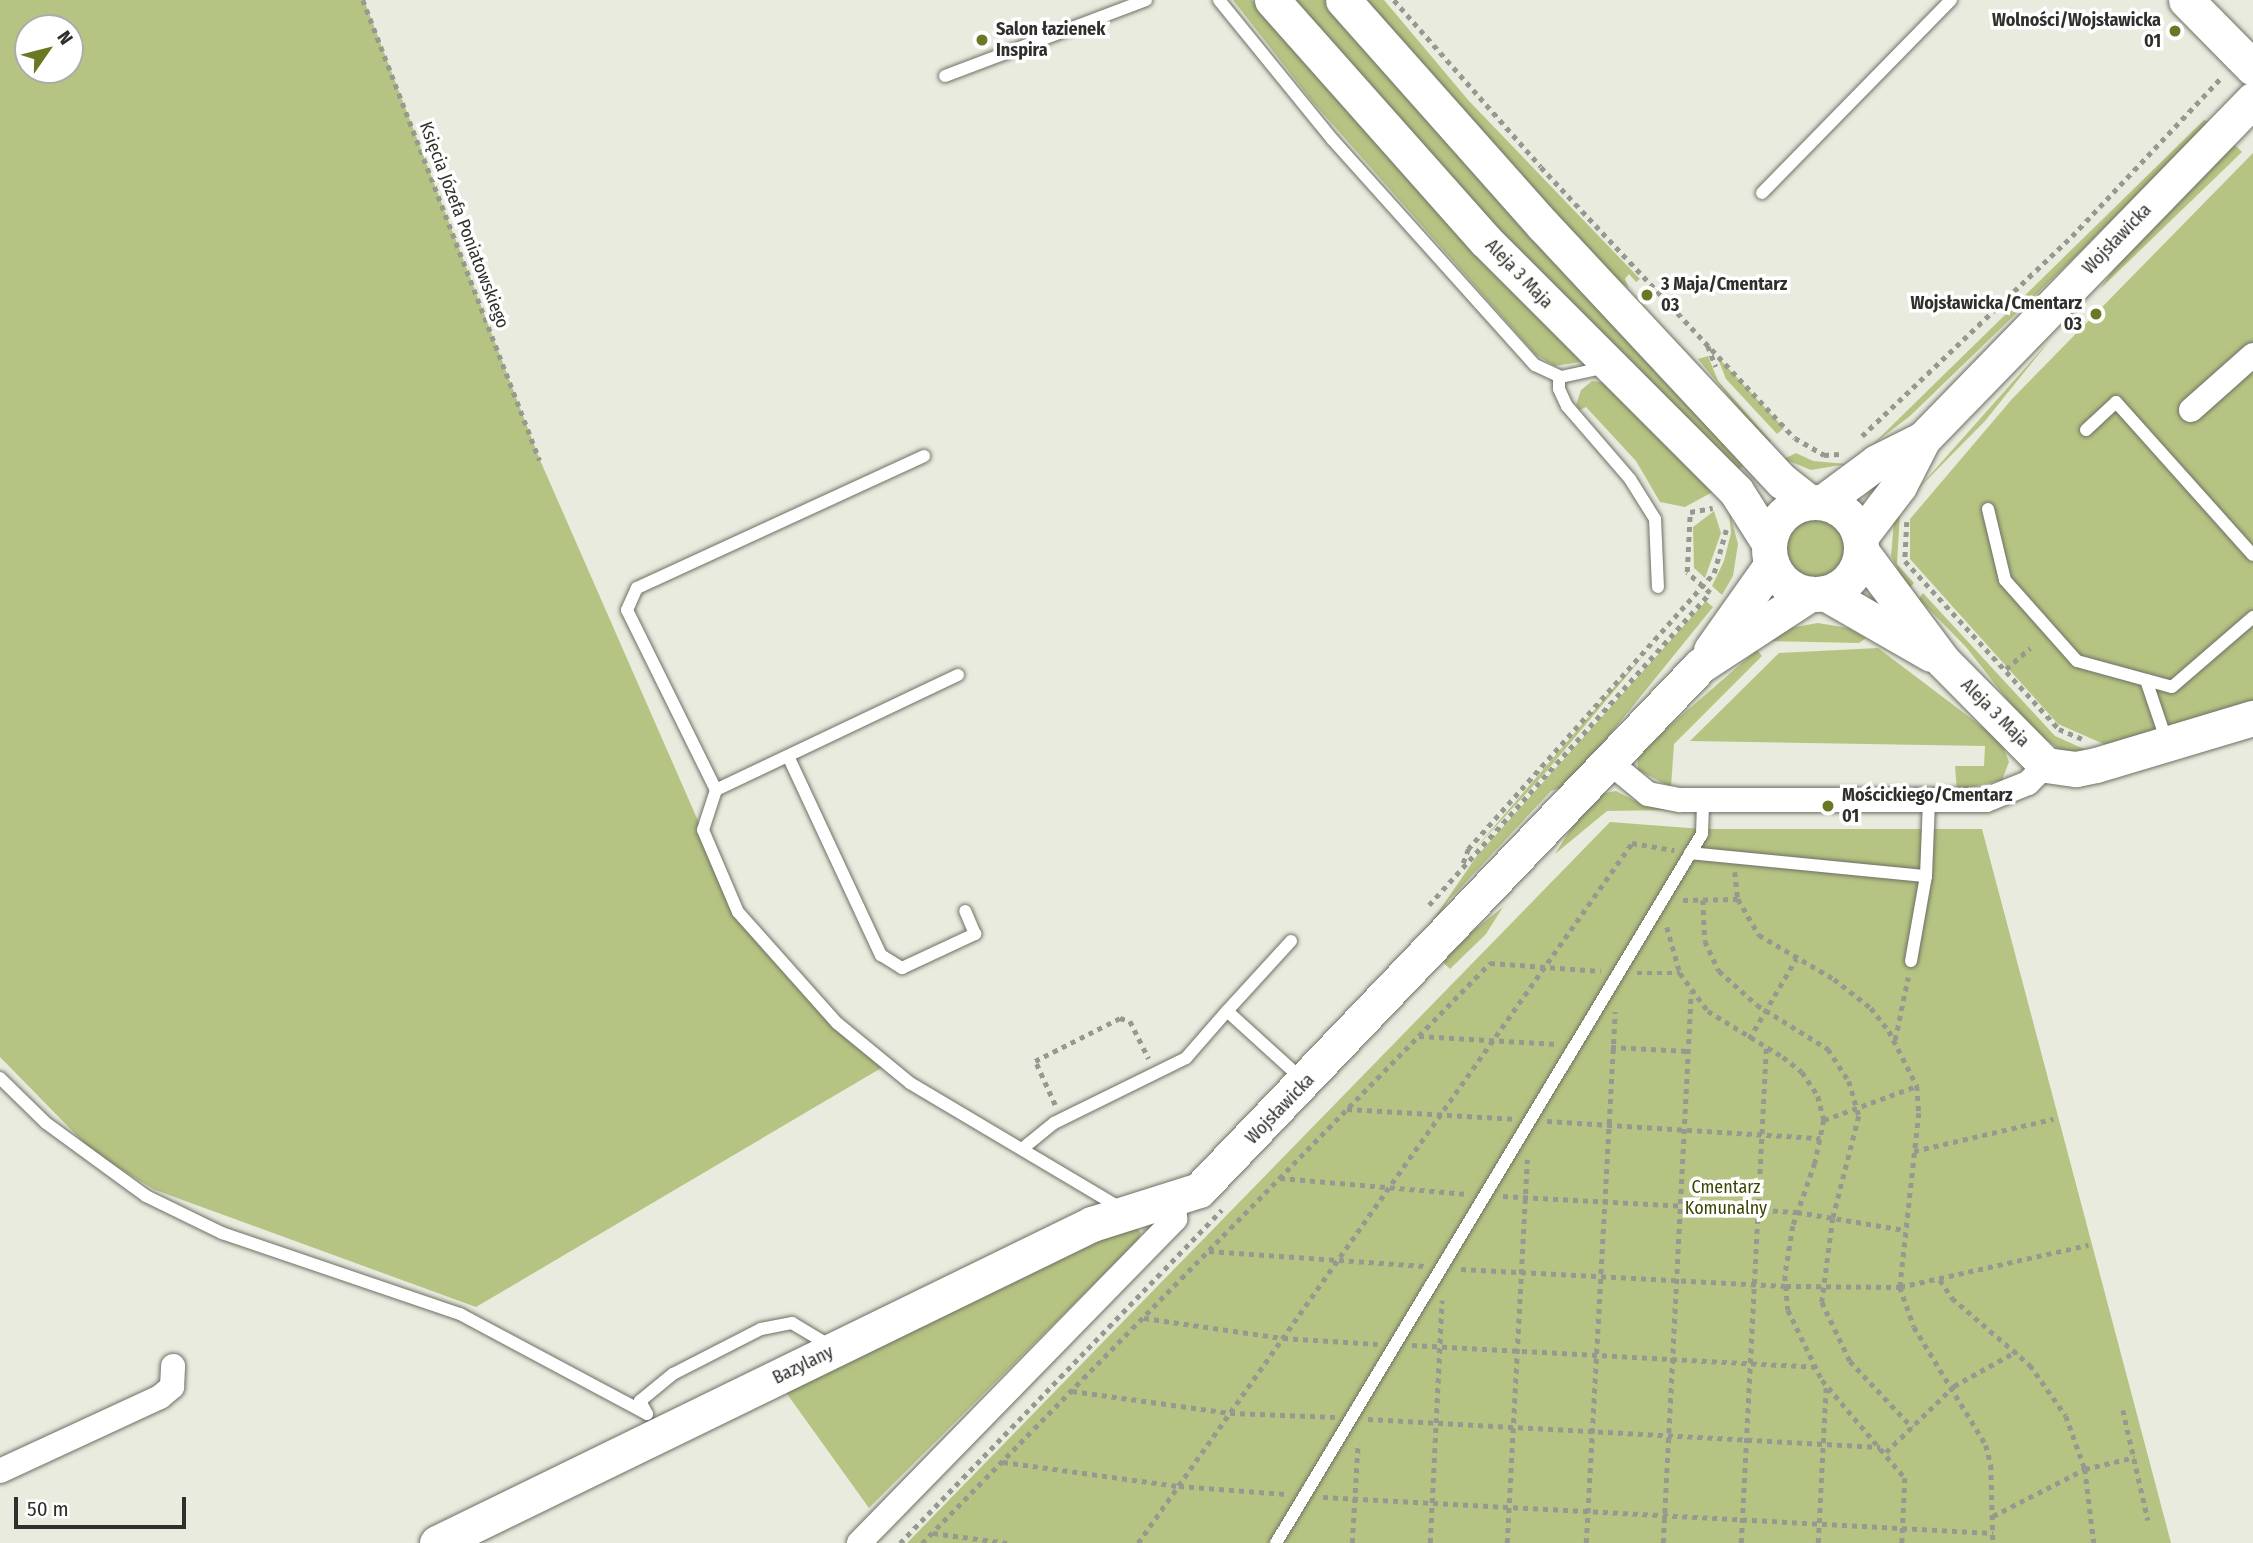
<!DOCTYPE html>
<meta charset="utf-8">
<style>
body{margin:0}
#map{position:relative;width:2253px;height:1543px;overflow:hidden;background:#e8ebde;font-family:"Fira Sans Condensed",sans-serif}
div>[style]{position:absolute}
[style*='--x']{left:calc(var(--x)*1px);top:calc(var(--y)*1px);width:calc(var(--w)*1px);rotate:calc(var(--a)*1deg)}
.green>*{inset:0;background:#b6c483}
.round{border-radius:50%}
.path>*{height:4.5px;margin-top:-2.25px;transform-origin:0;background:repeating-linear-gradient(90deg,#96998f 0 5px,transparent 0 10px)}
.roads{filter:drop-shadow(0 0 2px #6d7064) drop-shadow(0 0 2px #6d7064)}
.lane>*{height:12px;margin:-6px;padding:0 6px;transform-origin:6px;border-radius:6px;background:#fff}
.street>*{height:24px;margin:-12px;padding:0 12px;transform-origin:12px;border-radius:12px;background:#fff}
.secondary>*{height:35px;margin:-17.5px;padding:0 17.5px;transform-origin:17.5px;border-radius:17.5px;background:#fff}
.secondary>.ring{margin:-17.5px;padding:0;box-sizing:content-box;background:none;border:35px solid #fff;border-radius:50%}
.dots>*{width:19px;height:19px;translate:-50% -50%;box-sizing:border-box;border:4px solid #fff;border-radius:50%}
span{translate:-50% -50%;white-space:nowrap;text-align:center;line-height:1.15;-webkit-text-stroke:7px #fff;paint-order:stroke}
.poi-label{font-size:18px;color:#2f302b;font-weight:700}
.right{translate:-100% -50%;text-align:right}
.left{translate:0 -50%;text-align:left}
.street-label{font-size:18px;color:#2f302b}
.park-label{font-size:18px;color:#3b4501}
.north{position:absolute;left:14px;top:14px;width:70px;height:70px;box-sizing:border-box;background:#fff;border:2px solid #acacaa;border-radius:50%;rotate:55deg;font-size:19px;font-weight:700;line-height:28px;text-align:center;color:#2f302b}
.north::after{content:'';display:block;margin:auto;width:24px;height:32px;background:#6a7824;clip-path:polygon(50% 0,100% 100%,50% 72%,0 100%)}
.scale{position:absolute;left:14px;top:1497px;width:172px;height:32px;box-sizing:border-box;border:4px solid #2f302b;border-top:0;padding-left:9px;font-size:21px;line-height:24px;white-space:nowrap;color:#2f302b;-webkit-text-stroke:5px #fff;paint-order:stroke}
</style>
<div id="map">
<div class="green">
<div style="clip-path:polygon(evenodd,0 0,364px 0,540px 460px,738px 912px,883px 1067px,476px 1307px,155px 1190px,94px 1153px,0 1057px,0 0,28px 28px,70px 28px,70px 70px,28px 70px,28px 28px)"></div>
<div style="clip-path:polygon(1233px 0,1252px 0,1581px 362px,1555px 366px,1536px 355px,1312px 101px)"></div>
<div style="clip-path:polygon(1286px 0,1328px 0,1745px 464px,1736px 472px,1502px 238px)"></div>
<div style="clip-path:polygon(1360px 0,1384px 0,1469px 101px,1640px 279px,1636px 282px,1629px 274px,1625px 279px,1629px 288px,1615px 279px)"></div>
<div style="clip-path:polygon(2204px 120px,2210px 122px,2082px 250px,1910px 416px,1871px 446px)"></div>
<div style="clip-path:polygon(2233px 143px,2242px 152px,2100px 289px,2128px 249px)"></div>
<div style="clip-path:polygon(2253px 153px,2253px 705px,2113px 748px,2058px 724px,1910px 559px,1910px 519px,2012px 399px)"></div>
<div style="clip-path:polygon(2051px 339px,1985px 421px,1914px 493px)"></div>
<div style="clip-path:polygon(1708px 356px,1718px 381px,1771px 441px,1768px 444px,1698px 359px)"></div>
<div style="clip-path:polygon(1717px 356px,1784px 428px,1777px 434px,1726px 379px)"></div>
<div style="clip-path:polygon(1592px 381px,1609px 383px,1716px 490px,1685px 507px,1660px 502px,1636px 461px,1586px 407px,1580px 410px,1576px 405px,1581px 390px)"></div>
<div style="clip-path:polygon(1796px 453px,1813px 461px,1847px 464px,1811px 470px,1784px 459px)"></div>
<div style="clip-path:polygon(1729px 510px,1738px 544px,1733px 576px,1722px 595px,1712px 586px,1724px 561px,1731px 533px)"></div>
<div style="clip-path:polygon(1714px 511px,1721px 533px,1705px 578px,1694px 568px,1693px 527px)"></div>
<div style="clip-path:polygon(1900px 512px,1897px 564px,1914px 583px,1908px 590px,1891px 556px,1894px 522px)"></div>
<div class="round" style="left:1786px;top:520px;width:58px;height:58px"></div>
<div style="clip-path:polygon(1923px 593px,2055px 736px,2093px 753px,2060px 750px,2027px 725px,1966px 647px,1919px 599px)"></div>
<div style="clip-path:polygon(1706px 601px,1713px 607px,1569px 785px,1551px 791px,1449px 900px,1398px 971px,1476px 857px)"></div>
<div style="clip-path:polygon(1818px 623px,1848px 628px,1866px 638px,1859px 643px,1768px 641px,1790px 628px)"></div>
<div style="clip-path:polygon(1878px 648px,2001px 741px,2009px 762px,2002px 780px,1957px 791px,1955px 766px,1984px 766px,1985px 746px,1690px 741px,1779px 653px)"></div>
<div style="clip-path:polygon(1757px 650px,1762px 656px,1674px 744px,1671px 787px,1638px 770px,1637px 754px)"></div>
<div style="clip-path:polygon(1645px 654px,1545px 773px,1473px 851px,1615px 686px)"></div>
<div style="clip-path:polygon(1616px 791px,1645px 806px,1668px 810px,1607px 811px,1555px 854px,1582px 811px,1599px 794px)"></div>
<div style="clip-path:polygon(1610px 822px,1702px 829px,1982px 829px,2171px 1543px,907px 1543px)"></div>
<div style="clip-path:polygon(1503px 907px,1486px 934px,1450px 969px,1439px 958px)"></div>
<div style="clip-path:polygon(1125px 1224px,1133px 1224px,1141px 1233px,1138px 1240px,869px 1508px,782px 1387px)"></div>
</div>
<div class="path">
<div style="--x:363;--y:0;--w:493;--a:69"></div>
<div style="--x:1394;--y:0;--w:222;--a:48.6"></div>
<div style="--x:1541;--y:167;--w:371;--a:46.9"></div>
<div style="--x:1795;--y:438;--w:34;--a:30"></div>
<div style="--x:1824;--y:455;--w:15;--a:-4"></div>
<div style="--x:1708;--y:346;--w:22;--a:69"></div>
<div style="--x:1862;--y:436;--w:290;--a:-43.6"></div>
<div style="--x:2072;--y:236;--w:219;--a:-46.7"></div>
<div style="--x:1907;--y:522;--w:39;--a:93"></div>
<div style="--x:1905;--y:561;--w:228;--a:47.5"></div>
<div style="--x:2059;--y:729;--w:25;--a:23"></div>
<div style="--x:2006;--y:669;--w:32;--a:-41"></div>
<div style="--x:1463;--y:863;--w:15;--a:-70"></div>
<div style="--x:1468;--y:849;--w:370;--a:-48.3"></div>
<div style="--x:1714;--y:573;--w:45;--a:-74.4"></div>
<div style="--x:1735;--y:872;--w:27;--a:84"></div>
<div style="--x:1738;--y:899;--w:42;--a:59.7"></div>
<div style="--x:1759;--y:935;--w:87;--a:30.4"></div>
<div style="--x:1834;--y:979;--w:47;--a:38.1"></div>
<div style="--x:1871;--y:1008;--w:29;--a:52"></div>
<div style="--x:1889;--y:1031;--w:62;--a:63"></div>
<div style="--x:1917;--y:1086;--w:27;--a:86"></div>
<div style="--x:1919;--y:1113;--w:175;--a:96.2"></div>
<div style="--x:1900;--y:1287;--w:42;--a:70.7"></div>
<div style="--x:1914;--y:1327;--w:138;--a:58.6"></div>
<div style="--x:1986;--y:1445;--w:21;--a:76"></div>
<div style="--x:1991;--y:1465;--w:78;--a:88.5"></div>
<div style="--x:1683;--y:900;--w:55;--a:-1"></div>
<div style="--x:1703;--y:900;--w:41;--a:87.2"></div>
<div style="--x:1705;--y:941;--w:33;--a:65"></div>
<div style="--x:1719;--y:971;--w:51;--a:41.8"></div>
<div style="--x:1757;--y:1005;--w:84;--a:31.8"></div>
<div style="--x:1828;--y:1049;--w:38;--a:57"></div>
<div style="--x:1849;--y:1081;--w:36;--a:74"></div>
<div style="--x:1859;--y:1116;--w:105;--a:104.3"></div>
<div style="--x:1833;--y:1218;--w:85;--a:97.5"></div>
<div style="--x:1822;--y:1302;--w:65;--a:64.6"></div>
<div style="--x:1850;--y:1361;--w:91;--a:46.8"></div>
<div style="--x:1429;--y:905;--w:420;--a:-48"></div>
<div style="--x:1710;--y:593;--w:31;--a:-138"></div>
<div style="--x:1687;--y:572;--w:60;--a:-87.1"></div>
<div style="--x:1690;--y:512;--w:23;--a:-10"></div>
<div style="--x:1667;--y:927;--w:48;--a:74.2"></div>
<div style="--x:1680;--y:973;--w:47;--a:53.6"></div>
<div style="--x:1708;--y:1011;--w:88;--a:31.5"></div>
<div style="--x:1783;--y:1057;--w:24;--a:38"></div>
<div style="--x:1802;--y:1072;--w:29;--a:56"></div>
<div style="--x:1818;--y:1096;--w:25;--a:76"></div>
<div style="--x:1824;--y:1120;--w:44;--a:101.8"></div>
<div style="--x:1815;--y:1163;--w:67;--a:109.2"></div>
<div style="--x:1793;--y:1226;--w:51;--a:99.1"></div>
<div style="--x:1785;--y:1276;--w:34;--a:85"></div>
<div style="--x:1788;--y:1310;--w:78;--a:64.1"></div>
<div style="--x:1822;--y:1380;--w:128;--a:49.7"></div>
<div style="--x:1905;--y:1478;--w:65;--a:92.6"></div>
<div style="--x:1637;--y:973;--w:43;--a:0"></div>
<div style="--x:1419;--y:1036;--w:138;--a:3.3"></div>
<div style="--x:1749;--y:1039;--w:93;--a:-59.6"></div>
<div style="--x:1895;--y:1040;--w:64;--a:-78.3"></div>
<div style="--x:1611;--y:1047;--w:77;--a:3"></div>
<div style="--x:1055;--y:1105;--w:48;--a:-114.4"></div>
<div style="--x:1035;--y:1061;--w:95;--a:-26.8"></div>
<div style="--x:1120;--y:1018;--w:10;--a:17"></div>
<div style="--x:1130;--y:1021;--w:42;--a:63.4"></div>
<div style="--x:1347;--y:1109;--w:166;--a:3.4"></div>
<div style="--x:1824;--y:1120;--w:99;--a:-20.1"></div>
<div style="--x:1547;--y:1121;--w:274;--a:3.6"></div>
<div style="--x:1914;--y:1151;--w:143;--a:-13"></div>
<div style="--x:1280;--y:1178;--w:188;--a:4.9"></div>
<div style="--x:1503;--y:1196;--w:294;--a:3.1"></div>
<div style="--x:1797;--y:1212;--w:109;--a:9.5"></div>
<div style="--x:1209;--y:1251;--w:216;--a:4"></div>
<div style="--x:1461;--y:1269;--w:325;--a:3"></div>
<div style="--x:1786;--y:1286;--w:114;--a:0.5"></div>
<div style="--x:1900;--y:1287;--w:193;--a:-12.6"></div>
<div style="--x:1940;--y:1280;--w:22;--a:56"></div>
<div style="--x:1952;--y:1298;--w:103;--a:40.7"></div>
<div style="--x:2030;--y:1365;--w:62;--a:54.8"></div>
<div style="--x:2066;--y:1416;--w:56;--a:70.3"></div>
<div style="--x:2085;--y:1469;--w:75;--a:83.1"></div>
<div style="--x:1144;--y:1318;--w:140;--a:8.2"></div>
<div style="--x:1283;--y:1338;--w:95;--a:3.6"></div>
<div style="--x:1412;--y:1345;--w:404;--a:3.1"></div>
<div style="--x:1072;--y:1391;--w:160;--a:7.9"></div>
<div style="--x:1230;--y:1413;--w:105;--a:2.2"></div>
<div style="--x:2123;--y:1410;--w:113;--a:77.2"></div>
<div style="--x:1368;--y:1419;--w:513;--a:3.13"></div>
<div style="--x:1886;--y:1452;--w:95;--a:-44.1"></div>
<div style="--x:1954;--y:1386;--w:72;--a:-29.1"></div>
<div style="--x:1003;--y:1462;--w:178;--a:7.8"></div>
<div style="--x:1179;--y:1486;--w:107;--a:4.3"></div>
<div style="--x:1323;--y:1497;--w:671;--a:3.08"></div>
<div style="--x:1993;--y:1516;--w:103;--a:-27.1"></div>
<div style="--x:2085;--y:1469;--w:51;--a:-13.5"></div>
<div style="--x:933;--y:1533;--w:75;--a:7.7"></div>
<div style="--x:900;--y:1543;--w:463;--a:-46"></div>
<div style="--x:922;--y:1543;--w:812;--a:-45.6"></div>
<div style="--x:1490;--y:963;--w:111;--a:4.1"></div>
<div style="--x:1138;--y:1543;--w:857;--a:-54.79"></div>
<div style="--x:1632;--y:843;--w:43;--a:9.5"></div>
<div style="--x:1352;--y:1543;--w:100;--a:-86.6"></div>
<div style="--x:1430;--y:1543;--w:243;--a:-87.2"></div>
<div style="--x:1507;--y:1543;--w:384;--a:-87"></div>
<div style="--x:1586;--y:1543;--w:532;--a:-86.87"></div>
<div style="--x:1663;--y:1543;--w:551;--a:-87.09"></div>
<div style="--x:1741;--y:1543;--w:496;--a:-87.1"></div>
<div style="--x:1818;--y:1543;--w:157;--a:-87.1"></div>
</div>
<div class="roads">
<div class="lane">
<div style="--x:1219;--y:0;--w:179;--a:50.9"></div>
<div style="--x:1332;--y:139;--w:304;--a:48.1"></div>
<div style="--x:1535;--y:365;--w:29;--a:25"></div>
<div style="--x:1561;--y:377;--w:47;--a:-12.3"></div>
<div style="--x:945;--y:76;--w:215;--a:-20.7"></div>
<div style="--x:1762;--y:193;--w:270;--a:-45.6"></div>
<div style="--x:1559;--y:377;--w:12;--a:90"></div>
<div style="--x:1559;--y:389;--w:19;--a:65"></div>
<div style="--x:1567;--y:406;--w:96;--a:49.2"></div>
<div style="--x:1630;--y:479;--w:47;--a:58"></div>
<div style="--x:1655;--y:519;--w:68;--a:87.5"></div>
<div style="--x:2086;--y:430;--w:41;--a:-43"></div>
<div style="--x:2116;--y:402;--w:205;--a:48.2"></div>
<div style="--x:1988;--y:509;--w:73;--a:76.5"></div>
<div style="--x:2005;--y:580;--w:108;--a:48.4"></div>
<div style="--x:2077;--y:661;--w:98;--a:15.3"></div>
<div style="--x:2172;--y:687;--w:107;--a:-40.8"></div>
<div style="--x:958;--y:675;--w:268;--a:154.6"></div>
<div style="--x:716;--y:790;--w:42;--a:108"></div>
<div style="--x:703;--y:830;--w:89;--a:66.9"></div>
<div style="--x:738;--y:912;--w:149;--a:48.3"></div>
<div style="--x:837;--y:1023;--w:94;--a:39.4"></div>
<div style="--x:910;--y:1083;--w:247;--a:30.7"></div>
<div style="--x:2146;--y:680;--w:65;--a:71.3"></div>
<div style="--x:788;--y:756;--w:220;--a:65"></div>
<div style="--x:881;--y:955;--w:25;--a:32"></div>
<div style="--x:902;--y:968;--w:81;--a:-25"></div>
<div style="--x:975;--y:934;--w:25;--a:-113"></div>
<div style="--x:716;--y:790;--w:201;--a:-116.3"></div>
<div style="--x:627;--y:610;--w:24;--a:-66"></div>
<div style="--x:637;--y:588;--w:316;--a:-24.7"></div>
<div style="--x:1690;--y:853;--w:237;--a:5.6"></div>
<div style="--x:1926;--y:876;--w:75;--a:-87.7"></div>
<div style="--x:1291;--y:941;--w:95;--a:132.4"></div>
<div style="--x:1227;--y:1011;--w:103;--a:42.2"></div>
<div style="--x:1911;--y:961;--w:86;--a:-80"></div>
<div style="--x:0;--y:1078;--w:64;--a:44.4"></div>
<div style="--x:46;--y:1123;--w:124;--a:36.1"></div>
<div style="--x:146;--y:1196;--w:85;--a:26"></div>
<div style="--x:222;--y:1233;--w:251;--a:18.8"></div>
<div style="--x:460;--y:1314;--w:212;--a:28.1"></div>
<div style="--x:1022;--y:1149;--w:41;--a:-39.1"></div>
<div style="--x:1054;--y:1123;--w:147;--a:-26.2"></div>
<div style="--x:1186;--y:1058;--w:62;--a:-48.9"></div>
<div style="--x:647;--y:1414;--w:15;--a:-118"></div>
<div style="--x:640;--y:1401;--w:43;--a:-39.3"></div>
<div style="--x:673;--y:1374;--w:99;--a:-27.1"></div>
<div style="--x:761;--y:1329;--w:32;--a:-11"></div>
<div style="--x:792;--y:1323;--w:47;--a:31"></div>
<div style="--x:1276;--y:1543;--w:827;--a:-59"></div>
<div style="--x:1702;--y:834;--w:33;--a:-88"></div>
</div>
<div class="street">
<div style="--x:2191;--y:410;--w:83;--a:-41.6"></div>
<div style="--x:1608;--y:761;--w:52;--a:39.5"></div>
<div style="--x:1648;--y:794;--w:33;--a:11"></div>
<div style="--x:1680;--y:800;--w:306;--a:0"></div>
<div style="--x:1986;--y:800;--w:45;--a:-22"></div>
<div style="--x:2028;--y:783;--w:25;--a:-45"></div>
<div style="--x:0;--y:1471;--w:176;--a:-24.8"></div>
<div style="--x:160;--y:1397;--w:16;--a:-40"></div>
<div style="--x:172;--y:1387;--w:21;--a:-87"></div>
<div style="--x:859;--y:1543;--w:453;--a:-45.7"></div>
<div style="--x:1175;--y:1219;--w:18;--a:-93"></div>
</div>
<div class="secondary">
<div style="--x:1272;--y:0;--w:322;--a:48.4"></div>
<div style="--x:1486;--y:241;--w:354;--a:45"></div>
<div style="--x:1736;--y:491;--w:62;--a:57.6"></div>
<div style="--x:1343;--y:0;--w:300;--a:48.4"></div>
<div style="--x:1542;--y:224;--w:352;--a:47"></div>
<div style="--x:1782;--y:481;--w:34;--a:38"></div>
<div style="--x:2186;--y:0;--w:95;--a:45.4"></div>
<div style="--x:1823;--y:502;--w:67;--a:-36.5"></div>
<div style="--x:1877;--y:462;--w:51;--a:-26.6"></div>
<div class="ring" style="left:1769px;top:502px;width:57px;height:57px"></div>
<div style="--x:1860;--y:537;--w:64;--a:-52.6"></div>
<div style="--x:1899;--y:486;--w:53;--a:-62.9"></div>
<div style="--x:1923;--y:439;--w:473;--a:-45.8"></div>
<div style="--x:1861;--y:551;--w:137;--a:53.3"></div>
<div style="--x:1943;--y:661;--w:146;--a:45.3"></div>
<div style="--x:2046;--y:765;--w:30;--a:8"></div>
<div style="--x:2076;--y:769;--w:20;--a:-11"></div>
<div style="--x:2096;--y:765;--w:164;--a:-16.7"></div>
<div style="--x:1825;--y:593;--w:122;--a:29.9"></div>
<div style="--x:1711;--y:650;--w:105;--a:-54.7"></div>
<div style="--x:437;--y:1543;--w:729;--a:-25.97"></div>
<div style="--x:1092;--y:1224;--w:112;--a:-17.6"></div>
<div style="--x:1199;--y:1190;--w:726;--a:-46.28"></div>
<div style="--x:1701;--y:665;--w:130;--a:-33.1"></div>
</div>
</div>
<div class="dots">
<div style="left:2175px;top:31px;background:#6a7824"></div>
<div style="left:982px;top:40px;background:#6a7824"></div>
<div style="left:1647px;top:295px;background:#6a7824"></div>
<div style="left:2096px;top:314px;background:#6a7824"></div>
<div style="left:1828px;top:806px;background:#6a7824"></div>
</div>
<div class="poi-label">
<span class="right" style="left:2161px;top:31px">Wolności/Wojsławicka<br>01</span>
<span class="left" style="left:996px;top:40px">Salon łazienek<br>Inspira</span>
<span class="left" style="left:1661px;top:295px">3 Maja/Cmentarz<br>03</span>
<span class="right" style="left:2082px;top:314px">Wojsławicka/Cmentarz<br>03</span>
<span class="left" style="left:1842px;top:806px">Mościckiego/Cmentarz<br>01</span>
</div>
<div class="street-label">
<span style="left:464px;top:225px;rotate:69deg">Księcia Józefa Poniatowskiego</span>
<span style="left:2117px;top:239px;rotate:-46deg">Wojsławicka</span>
<span style="left:1519px;top:274px;rotate:46deg">Aleja 3 Maja</span>
<span style="left:1995px;top:713px;rotate:45deg">Aleja 3 Maja</span>
<span style="left:1280px;top:1109px;rotate:-46deg">Wojsławicka</span>
<span style="left:803px;top:1365px;rotate:-26deg">Bazylany</span>
</div>
<div class="park-label">
<span style="left:1726px;top:1198px">Cmentarz<br>Komunalny</span>
</div>
<div class="north">N</div>
<div class="scale">50 m</div>
</div>
